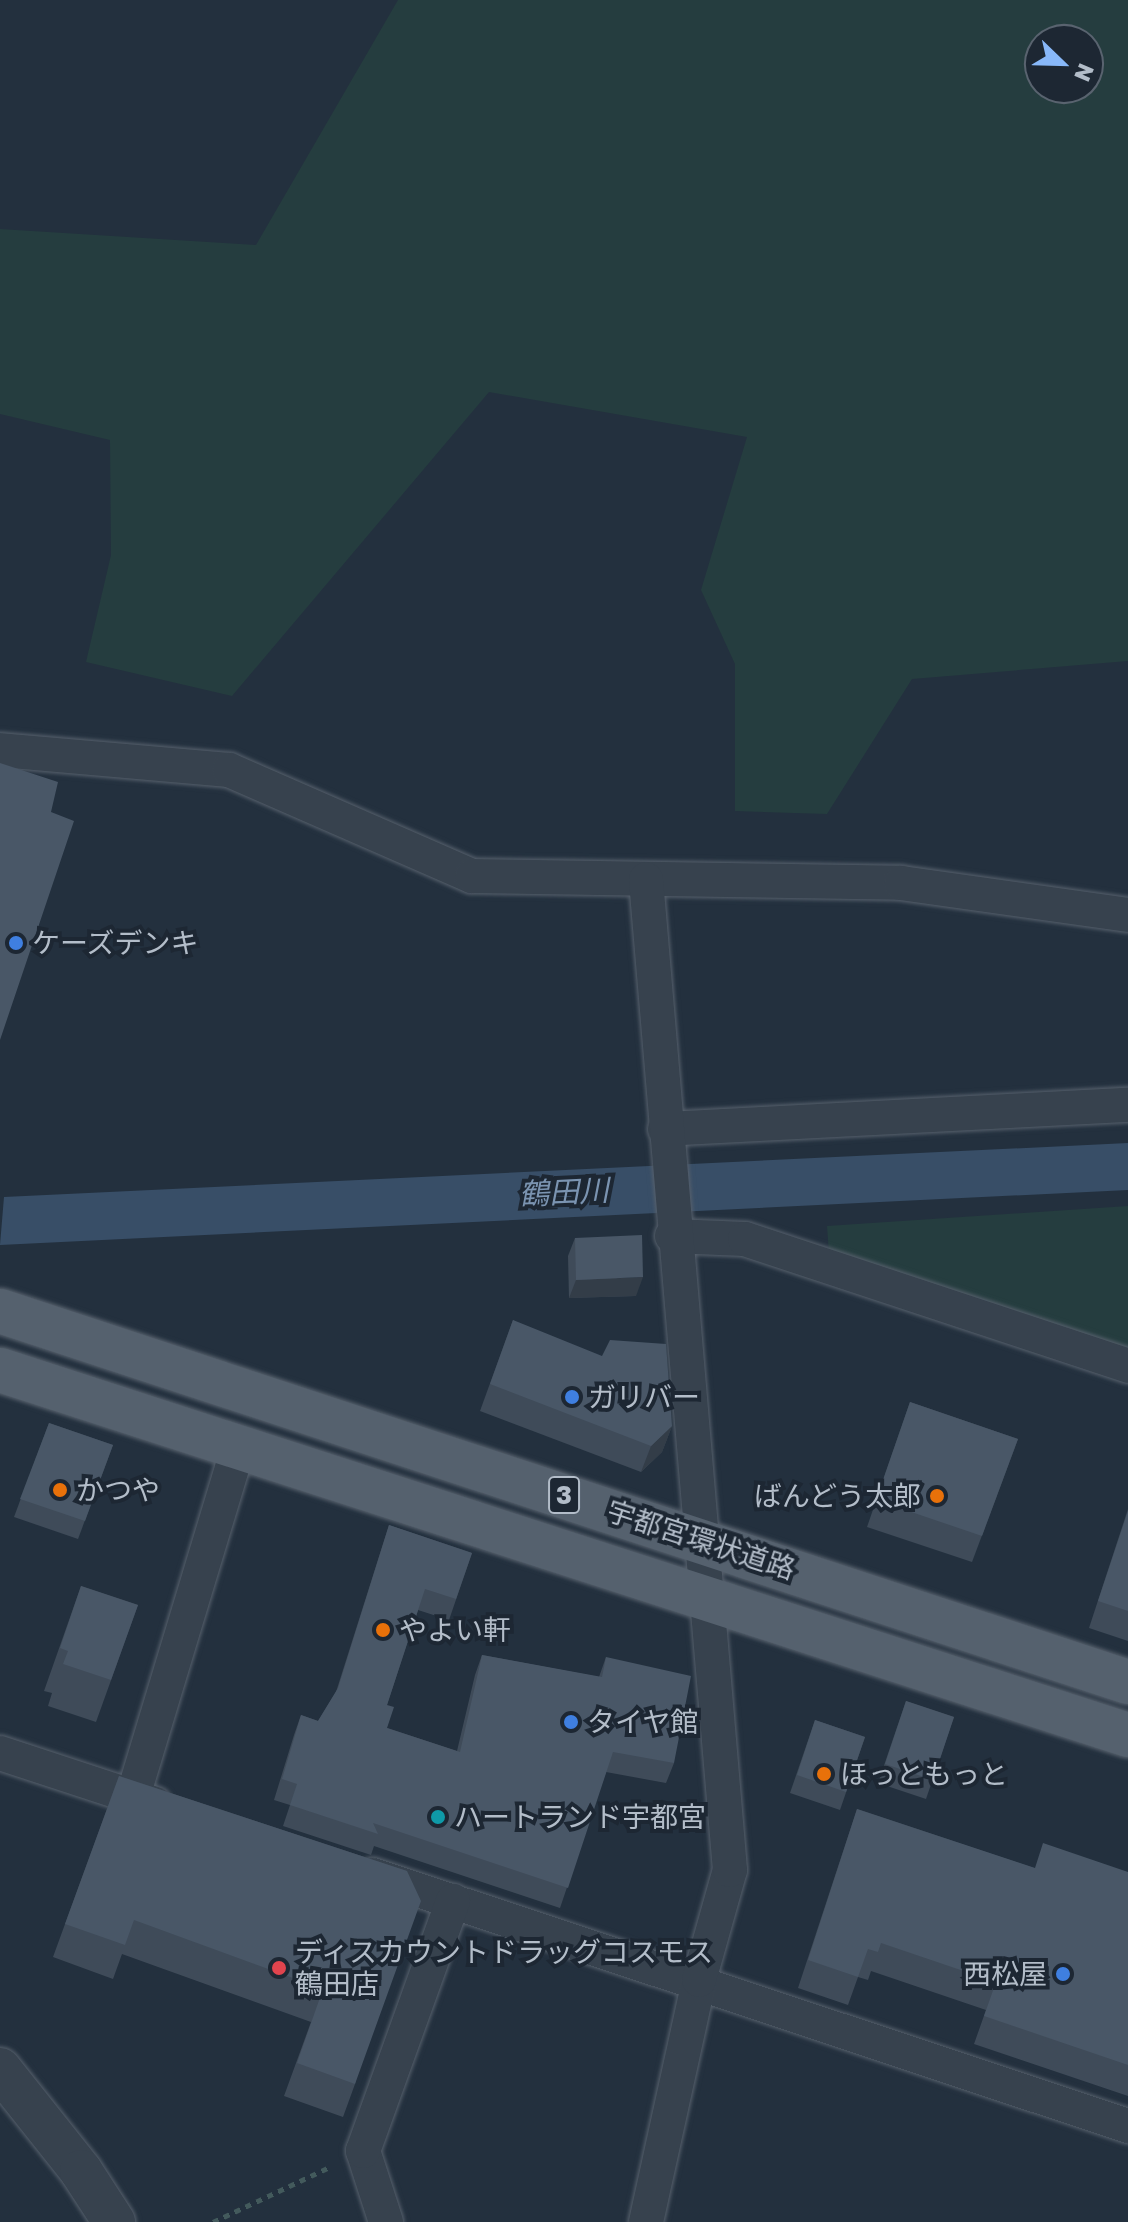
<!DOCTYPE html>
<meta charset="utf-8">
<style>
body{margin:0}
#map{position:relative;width:1128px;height:2222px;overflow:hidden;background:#23303e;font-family:"Golos Text","Noto Sans JP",sans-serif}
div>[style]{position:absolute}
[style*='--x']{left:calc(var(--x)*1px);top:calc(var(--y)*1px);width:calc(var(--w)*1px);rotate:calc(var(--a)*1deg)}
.green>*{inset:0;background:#253d3f}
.water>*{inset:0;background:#384e67}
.path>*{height:5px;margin-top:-2.5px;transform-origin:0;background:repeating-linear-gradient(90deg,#435a5c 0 6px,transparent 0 12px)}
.roads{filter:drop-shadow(0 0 2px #56606c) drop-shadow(0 0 2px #56606c)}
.minor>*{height:34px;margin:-17px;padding:0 17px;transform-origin:17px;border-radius:17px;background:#37424e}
.tertiary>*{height:42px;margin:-21px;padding:0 21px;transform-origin:21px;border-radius:21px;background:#37424e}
.primary>*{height:44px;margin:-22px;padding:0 22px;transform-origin:22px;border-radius:22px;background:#55616e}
.wall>*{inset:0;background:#3f4b59}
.shaded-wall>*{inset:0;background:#333d48}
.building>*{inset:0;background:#495767}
.dots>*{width:22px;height:22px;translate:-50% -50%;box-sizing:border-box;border:4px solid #1d2733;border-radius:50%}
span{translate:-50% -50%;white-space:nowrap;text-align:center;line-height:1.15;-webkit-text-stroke:8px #1d2733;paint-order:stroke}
.shield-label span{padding:2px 6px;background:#1d2733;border:2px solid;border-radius:6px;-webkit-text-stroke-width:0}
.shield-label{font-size:26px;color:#b3bdc9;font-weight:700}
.poi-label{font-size:28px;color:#b3bdc9}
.left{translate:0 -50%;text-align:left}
.right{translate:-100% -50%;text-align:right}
.street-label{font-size:28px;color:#b3bdc9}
.water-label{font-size:30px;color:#7b94b1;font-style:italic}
.north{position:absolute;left:1024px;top:24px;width:80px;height:80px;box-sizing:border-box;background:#1d2733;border:2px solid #59636f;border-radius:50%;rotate:113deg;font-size:22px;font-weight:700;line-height:32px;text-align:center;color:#b3bdc9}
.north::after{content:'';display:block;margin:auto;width:28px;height:36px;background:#88b8f9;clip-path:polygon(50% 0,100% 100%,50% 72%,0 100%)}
</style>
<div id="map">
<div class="green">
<div style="clip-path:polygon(evenodd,398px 0,1128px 0,1128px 661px,912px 679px,827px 814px,735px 811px,735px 664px,701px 590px,747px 437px,489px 392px,232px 696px,86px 662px,111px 555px,110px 440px,0 414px,0 229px,256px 245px,398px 0,1088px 40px,1088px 88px,1040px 88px,1040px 40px,1088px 40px)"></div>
<div style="clip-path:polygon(1128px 1206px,1128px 1366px,830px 1267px,827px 1226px)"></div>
</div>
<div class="water">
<div style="clip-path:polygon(1128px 1143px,1128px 1190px,0 1245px,4px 1197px)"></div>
</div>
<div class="path">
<div style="--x:213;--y:2222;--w:129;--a:-25.2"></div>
</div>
<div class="roads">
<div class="minor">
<div style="--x:0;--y:750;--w:230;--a:5"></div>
<div style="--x:229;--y:770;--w:265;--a:23.6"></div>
<div style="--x:472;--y:876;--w:429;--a:0.9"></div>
<div style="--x:901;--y:883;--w:229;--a:8"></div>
<div style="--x:665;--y:1129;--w:464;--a:-3"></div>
<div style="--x:672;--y:1236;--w:73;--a:2.4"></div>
<div style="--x:745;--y:1239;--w:404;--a:18.3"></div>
<div style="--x:0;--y:1753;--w:163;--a:18.2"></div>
<div style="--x:133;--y:1796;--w:363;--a:-73.2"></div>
<div style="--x:373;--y:1875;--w:796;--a:18.39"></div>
<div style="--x:386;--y:2222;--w:75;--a:-107.9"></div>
<div style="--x:363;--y:2151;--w:266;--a:-70.2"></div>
<div style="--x:646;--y:2222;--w:248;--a:-77.6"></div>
<div style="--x:699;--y:1980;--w:114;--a:-74.3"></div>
<div style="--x:730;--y:1870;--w:994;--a:-94.85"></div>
</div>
<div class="tertiary">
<div style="--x:0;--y:2069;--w:130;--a:51.5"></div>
<div style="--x:81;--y:2171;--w:61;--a:57.1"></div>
</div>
<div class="primary">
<div style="--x:0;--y:1311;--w:1187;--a:18.21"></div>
<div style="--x:0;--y:1370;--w:1186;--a:17.93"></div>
</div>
</div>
<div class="wall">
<div style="clip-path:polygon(575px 1238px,636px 1296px,569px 1298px,568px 1256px)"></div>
<div style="clip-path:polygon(513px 1320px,672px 1426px,662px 1452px,641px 1472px,480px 1411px)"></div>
<div style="clip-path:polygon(910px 1402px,1018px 1439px,972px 1562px,867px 1527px)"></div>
<div style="clip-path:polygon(49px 1423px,113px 1445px,78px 1539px,14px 1517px)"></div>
<div style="clip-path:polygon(1128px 1509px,1128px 1641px,1089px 1628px)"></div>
<div style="clip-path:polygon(389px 1525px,472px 1553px,449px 1620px,418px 1610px,387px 1705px,387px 1728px,457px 1751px,475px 1675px,482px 1655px,599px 1677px,606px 1657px,674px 1763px,666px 1783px,606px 1772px,560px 1908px,374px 1846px,371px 1855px,283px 1826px,290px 1805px,274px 1800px,294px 1735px,301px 1715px,318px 1721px,336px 1692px)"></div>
<div style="clip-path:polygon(81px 1586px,138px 1605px,96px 1722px,48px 1706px,52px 1693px,44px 1691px)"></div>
<div style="clip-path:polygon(906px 1701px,954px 1717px,926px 1799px,878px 1783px)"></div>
<div style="clip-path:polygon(815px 1720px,865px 1737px,840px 1810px,790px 1793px)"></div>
<div style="clip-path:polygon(119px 1776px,407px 1871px,355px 2084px,343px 2117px,284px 2096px,311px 2022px,122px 1954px,113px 1979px,53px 1957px)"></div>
<div style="clip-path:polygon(857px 1809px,1034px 1868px,1128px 1872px,1128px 2096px,974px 2044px,986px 2010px,871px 1971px,868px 1980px,858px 1977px,848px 2005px,798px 1988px)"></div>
</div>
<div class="shaded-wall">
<div style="clip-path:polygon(643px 1277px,636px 1296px,569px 1298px,576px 1280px)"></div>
<div style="clip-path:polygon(672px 1426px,662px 1452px,641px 1472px,651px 1446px)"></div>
</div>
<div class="building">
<div style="clip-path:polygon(0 763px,58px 782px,51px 812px,74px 821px,0 1040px)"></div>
<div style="clip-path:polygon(642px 1235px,643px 1277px,576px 1280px,575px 1238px)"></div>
<div style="clip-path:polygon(513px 1320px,602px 1356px,610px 1340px,666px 1344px,672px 1426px,651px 1446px,490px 1384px)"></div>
<div style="clip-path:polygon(910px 1402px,1018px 1439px,982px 1536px,876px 1500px)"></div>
<div style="clip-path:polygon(49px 1423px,113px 1445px,85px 1521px,20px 1499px)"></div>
<div style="clip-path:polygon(1128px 1511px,1128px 1611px,1098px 1601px)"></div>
<div style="clip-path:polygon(389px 1525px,472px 1553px,456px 1599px,425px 1589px,387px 1705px,394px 1707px,387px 1728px,460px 1752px,482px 1655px,602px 1677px,606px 1657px,691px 1676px,674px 1763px,613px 1752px,568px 1888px,373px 1823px,378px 1834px,290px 1805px,297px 1784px,282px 1779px,301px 1715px,318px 1721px,338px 1688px)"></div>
<div style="clip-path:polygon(81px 1586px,138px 1605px,111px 1680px,63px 1664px,68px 1651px,60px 1648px)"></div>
<div style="clip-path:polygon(906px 1701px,954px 1717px,933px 1780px,885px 1764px)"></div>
<div style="clip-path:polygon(815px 1720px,865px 1737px,846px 1792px,797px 1775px)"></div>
<div style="clip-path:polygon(119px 1776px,407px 1871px,421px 1901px,355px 2084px,297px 2063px,323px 1989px,134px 1920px,125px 1945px,65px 1924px)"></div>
<div style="clip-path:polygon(857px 1809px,1035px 1868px,1043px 1843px,1128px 1872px,1128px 2065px,984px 2016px,996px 1982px,881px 1943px,878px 1952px,868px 1949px,858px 1977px,808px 1960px)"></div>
</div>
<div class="dots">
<div style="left:16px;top:943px;background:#3f7fe0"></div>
<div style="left:572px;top:1397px;background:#3f7fe0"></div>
<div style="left:60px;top:1490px;background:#e8710a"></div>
<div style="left:937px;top:1496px;background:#e8710a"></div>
<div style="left:383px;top:1630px;background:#e8710a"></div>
<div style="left:571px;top:1722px;background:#3f7fe0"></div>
<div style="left:824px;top:1774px;background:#e8710a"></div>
<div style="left:438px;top:1817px;background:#0f9aa8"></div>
<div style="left:279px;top:1968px;background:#e0444e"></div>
<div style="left:1063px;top:1974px;background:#3f7fe0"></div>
</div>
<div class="shield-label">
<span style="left:564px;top:1495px">3</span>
</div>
<div class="poi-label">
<span class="left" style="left:32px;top:943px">ケーズデンキ</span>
<span class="left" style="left:588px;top:1397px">ガリバー</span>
<span class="left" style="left:76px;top:1490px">かつや</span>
<span class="right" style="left:921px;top:1496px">ばんどう太郎</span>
<span class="left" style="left:399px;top:1630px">やよい軒</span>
<span class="left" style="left:587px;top:1722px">タイヤ館</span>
<span class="left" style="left:840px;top:1774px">ほっともっと</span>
<span class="left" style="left:454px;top:1817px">ハートランド宇都宮</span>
<span class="left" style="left:295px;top:1968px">ディスカウントドラッグコスモス<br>鶴田店</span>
<span class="right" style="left:1047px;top:1974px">西松屋</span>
</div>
<div class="street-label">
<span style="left:701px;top:1540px;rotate:18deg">宇都宮環状道路</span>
</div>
<div class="water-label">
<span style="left:564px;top:1192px;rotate:-3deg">鶴田川</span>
</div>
<div class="north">N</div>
</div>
